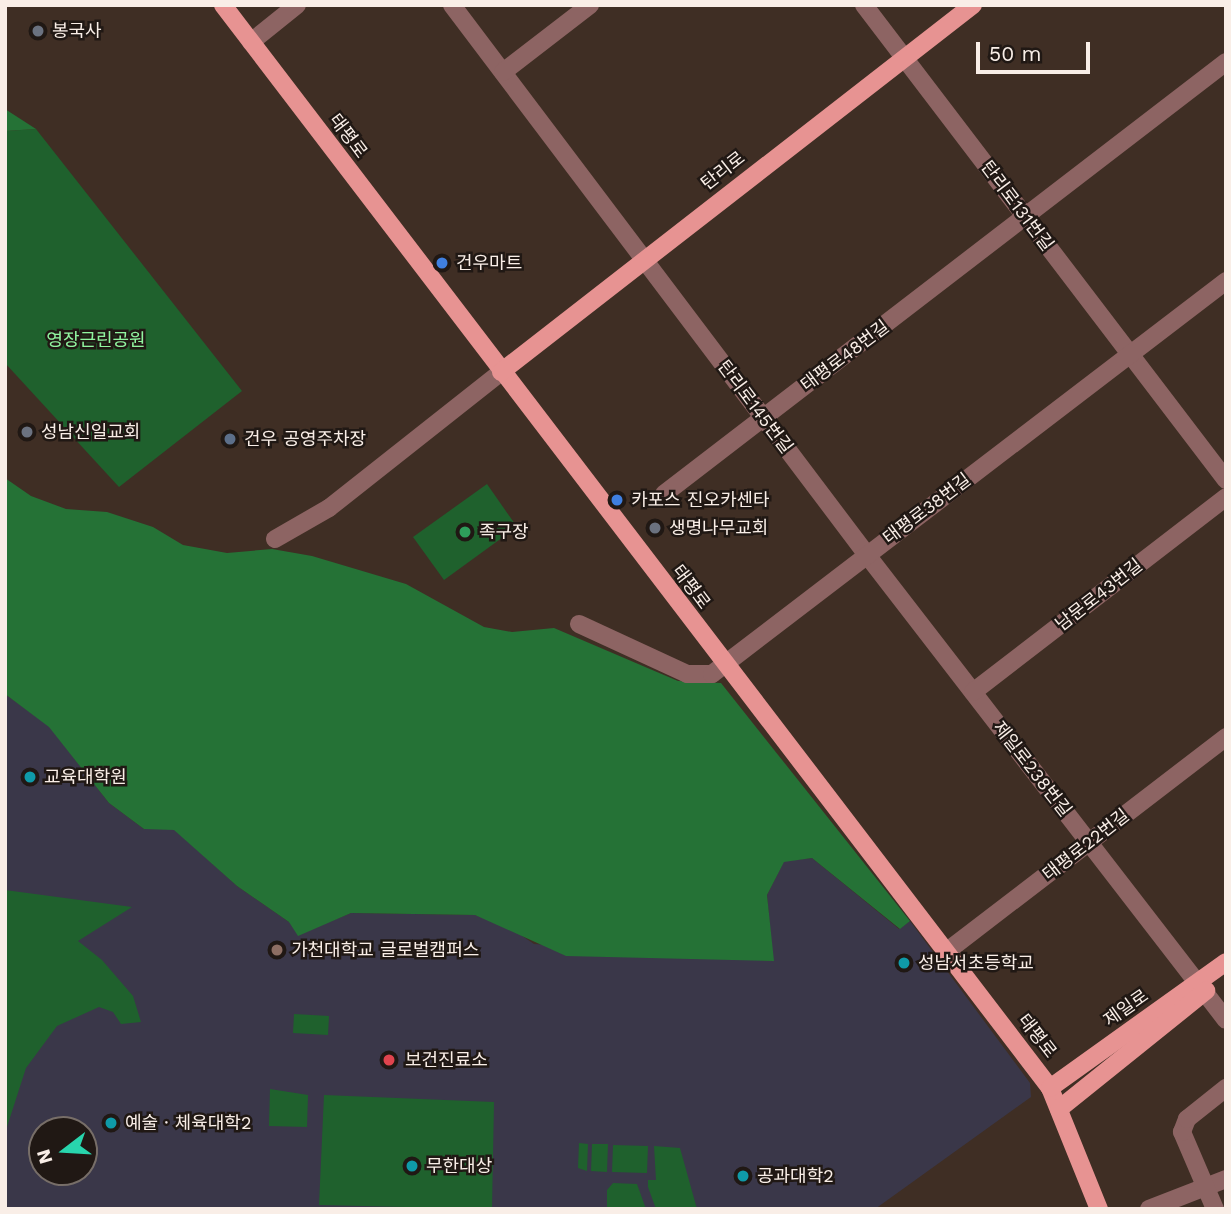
<!DOCTYPE html>
<meta charset="utf-8">
<style>
body{margin:0}
#map{position:relative;width:1231px;height:1214px;overflow:hidden;background:#3f2e24;font-family:"Work Sans","Noto Sans KR",sans-serif}
div>[style]{position:absolute}
[style*='--x']{left:calc(var(--x)*1px);top:calc(var(--y)*1px);width:calc(var(--w)*1px);rotate:calc(var(--a)*1deg)}
.education>*{inset:0;background:#3a3749}
.green>*{inset:0;background:#1f612d}
.forest>*{inset:0;background:#257236}
.minor>*{height:18px;margin:-9px;padding:0 9px;transform-origin:9px;border-radius:9px;background:#8d6463}
.major>*{height:18px;margin:-9px;padding:0 9px;transform-origin:9px;border-radius:9px;background:#e79392}
.dots>*{width:19px;height:19px;translate:-50% -50%;box-sizing:border-box;border:4px solid #201814;border-radius:50%}
span{translate:-50% -50%;white-space:nowrap;text-align:center;line-height:1.15;-webkit-text-stroke:5px #201814;paint-order:stroke}
.poi-label{font-size:18px;color:#f9eee7}
.left{translate:0 -50%;text-align:left}
.street-label{font-size:18px;color:#f9eee7}
.park-label{font-size:18px;color:#91f5a0}
.frame{position:absolute;inset:0;border:7px solid #f9eee7;pointer-events:none}
.north{position:absolute;left:28px;top:1116px;width:70px;height:70px;box-sizing:border-box;background:#201814;border:2px solid #776e68;border-radius:50%;rotate:253deg;font-size:19px;font-weight:700;line-height:28px;text-align:center;color:#f9eee7}
.north::after{content:'';display:block;margin:auto;width:24px;height:32px;background:#28d5ad;clip-path:polygon(50% 0,100% 100%,50% 72%,0 100%)}
.scale{position:absolute;left:976px;top:42px;width:114px;height:32px;box-sizing:border-box;border:4px solid #f9eee7;border-top:0;padding-left:9px;font-size:21px;line-height:24px;white-space:nowrap;color:#f9eee7;-webkit-text-stroke:5px #201814;paint-order:stroke}
</style>
<div id="map">
<div class="education">
<div style="clip-path:polygon(evenodd,5px 694px,49px 726px,109px 803px,144px 829px,174px 829px,237px 886px,289px 922px,329px 922px,351px 913px,475px 915px,509px 927px,534px 944px,773px 961px,767px 895px,784px 861px,812px 858px,899px 929px,910px 921px,1030px 1083px,1031px 1097px,875px 1209px,5px 1209px,5px 694px,42px 1130px,84px 1130px,84px 1172px,42px 1172px,42px 1130px)"></div>
</div>
<div class="green">
<div style="clip-path:polygon(36px 129px,242px 391px,119px 487px,5px 363px,5px 131px)"></div>
<div style="clip-path:polygon(487px 484px,517px 527px,444px 580px,413px 537px)"></div>
<div style="clip-path:polygon(5px 890px,132px 907px,78px 941px,102px 960px,133px 996px,141px 1022px,121px 1024px,113px 1012px,99px 1007px,57px 1026px,26px 1068px,5px 1133px)"></div>
<div style="clip-path:polygon(294px 1014px,329px 1016px,328px 1035px,293px 1033px)"></div>
<div style="clip-path:polygon(270px 1089px,308px 1095px,307px 1127px,269px 1126px)"></div>
<div style="clip-path:polygon(324px 1095px,494px 1102px,492px 1209px,319px 1205px)"></div>
<div style="clip-path:polygon(579px 1143px,588px 1144px,587px 1171px,578px 1168px)"></div>
<div style="clip-path:polygon(592px 1144px,608px 1144px,607px 1172px,591px 1171px)"></div>
<div style="clip-path:polygon(613px 1145px,648px 1146px,647px 1173px,612px 1172px)"></div>
<div style="clip-path:polygon(654px 1146px,680px 1148px,697px 1209px,656px 1209px,648px 1187px,648px 1180px,656px 1180px)"></div>
<div style="clip-path:polygon(613px 1183px,637px 1184px,646px 1209px,607px 1209px,607px 1190px)"></div>
</div>
<div class="forest">
<div style="clip-path:polygon(5px 109px,36px 129px,5px 131px)"></div>
<div style="clip-path:polygon(5px 478px,31px 496px,66px 509px,107px 512px,153px 527px,183px 545px,227px 553px,272px 549px,312px 556px,406px 584px,484px 627px,512px 632px,554px 628px,678px 681px,721px 683px,910px 921px,900px 929px,812px 858px,784px 862px,767px 895px,774px 961px,566px 956px,475px 915px,351px 913px,298px 936px,289px 922px,237px 886px,174px 830px,144px 829px,109px 803px,49px 727px,5px 694px)"></div>
</div>
<div class="minor">
<div style="--x:452;--y:5;--w:689;--a:52.96"></div>
<div style="--x:867;--y:555;--w:587;--a:52.33"></div>
<div style="--x:864;--y:5;--w:597;--a:52.69"></div>
<div style="--x:251;--y:42;--w:59;--a:-38.8"></div>
<div style="--x:503;--y:72;--w:110;--a:-37.6"></div>
<div style="--x:664;--y:494;--w:709;--a:-37.55"></div>
<div style="--x:275;--y:539;--w:62;--a:-29.9"></div>
<div style="--x:329;--y:508;--w:219;--a:-38.3"></div>
<div style="--x:579;--y:624;--w:119;--a:24.8"></div>
<div style="--x:687;--y:674;--w:25;--a:0"></div>
<div style="--x:712;--y:674;--w:647;--a:-37.4"></div>
<div style="--x:973;--y:692;--w:319;--a:-37.6"></div>
<div style="--x:946;--y:952;--w:353;--a:-37.5"></div>
<div style="--x:1149;--y:1209;--w:83;--a:-21.3"></div>
<div style="--x:1215;--y:1209;--w:84;--a:-113.2"></div>
<div style="--x:1182;--y:1132;--w:14;--a:-69"></div>
<div style="--x:1187;--y:1119;--w:50;--a:-38.5"></div>
</div>
<div class="major">
<div style="--x:223;--y:5;--w:1363;--a:52.63"></div>
<div style="--x:1050;--y:1088;--w:131;--a:68"></div>
<div style="--x:501;--y:372;--w:598;--a:-37.87"></div>
<div style="--x:1050;--y:1088;--w:216;--a:-35.6"></div>
<div style="--x:1059;--y:1109;--w:189;--a:-38.8"></div>
</div>
<div class="dots">
<div style="left:38px;top:31px;background:#6b7280"></div>
<div style="left:442px;top:263px;background:#3f7fe0"></div>
<div style="left:27px;top:432px;background:#6b7280"></div>
<div style="left:230px;top:439px;background:#5c6f8a"></div>
<div style="left:617px;top:500px;background:#3f7fe0"></div>
<div style="left:655px;top:528px;background:#6b7280"></div>
<div style="left:465px;top:532px;background:#2e9e5b"></div>
<div style="left:30px;top:777px;background:#0f9aa8"></div>
<div style="left:277px;top:950px;background:#8d6e63"></div>
<div style="left:904px;top:963px;background:#0f9aa8"></div>
<div style="left:389px;top:1060px;background:#e0444e"></div>
<div style="left:111px;top:1123px;background:#0f9aa8"></div>
<div style="left:412px;top:1166px;background:#0f9aa8"></div>
<div style="left:743px;top:1176px;background:#0f9aa8"></div>
</div>
<div class="poi-label">
<span class="left" style="left:52px;top:31px">봉국사</span>
<span class="left" style="left:456px;top:263px">건우마트</span>
<span class="left" style="left:41px;top:432px">성남신일교회</span>
<span class="left" style="left:244px;top:439px">건우 공영주차장</span>
<span class="left" style="left:631px;top:500px">카포스 진오카센타</span>
<span class="left" style="left:669px;top:528px">생명나무교회</span>
<span class="left" style="left:479px;top:532px">족구장</span>
<span class="left" style="left:44px;top:777px">교육대학원</span>
<span class="left" style="left:291px;top:950px">가천대학교 글로벌캠퍼스</span>
<span class="left" style="left:918px;top:963px">성남서초등학교</span>
<span class="left" style="left:405px;top:1060px">보건진료소</span>
<span class="left" style="left:125px;top:1123px">예술ㆍ체육대학2</span>
<span class="left" style="left:426px;top:1166px">무한대상</span>
<span class="left" style="left:757px;top:1176px">공과대학2</span>
</div>
<div class="street-label">
<span style="left:348px;top:136px;rotate:53deg">태평로</span>
<span style="left:723px;top:171px;rotate:-38deg">탄리로</span>
<span style="left:1017px;top:206px;rotate:53deg">탄리로131번길</span>
<span style="left:845px;top:356px;rotate:-37deg">태평로48번길</span>
<span style="left:755px;top:407px;rotate:53deg">탄리로145번길</span>
<span style="left:927px;top:509px;rotate:-37deg">태평로38번길</span>
<span style="left:691px;top:587px;rotate:53deg">태평로</span>
<span style="left:1099px;top:595px;rotate:-38deg">남문로43번길</span>
<span style="left:1032px;top:769px;rotate:52deg">제일로238번길</span>
<span style="left:1086px;top:845px;rotate:-38deg">태평로22번길</span>
<span style="left:1126px;top:1008px;rotate:-35deg">제일로</span>
<span style="left:1037px;top:1036px;rotate:52deg">태평로</span>
</div>
<div class="park-label">
<span style="left:96px;top:340px">영장근린공원</span>
</div>
<div class="frame"></div>
<div class="north">N</div>
<div class="scale">50 m</div>
</div>
